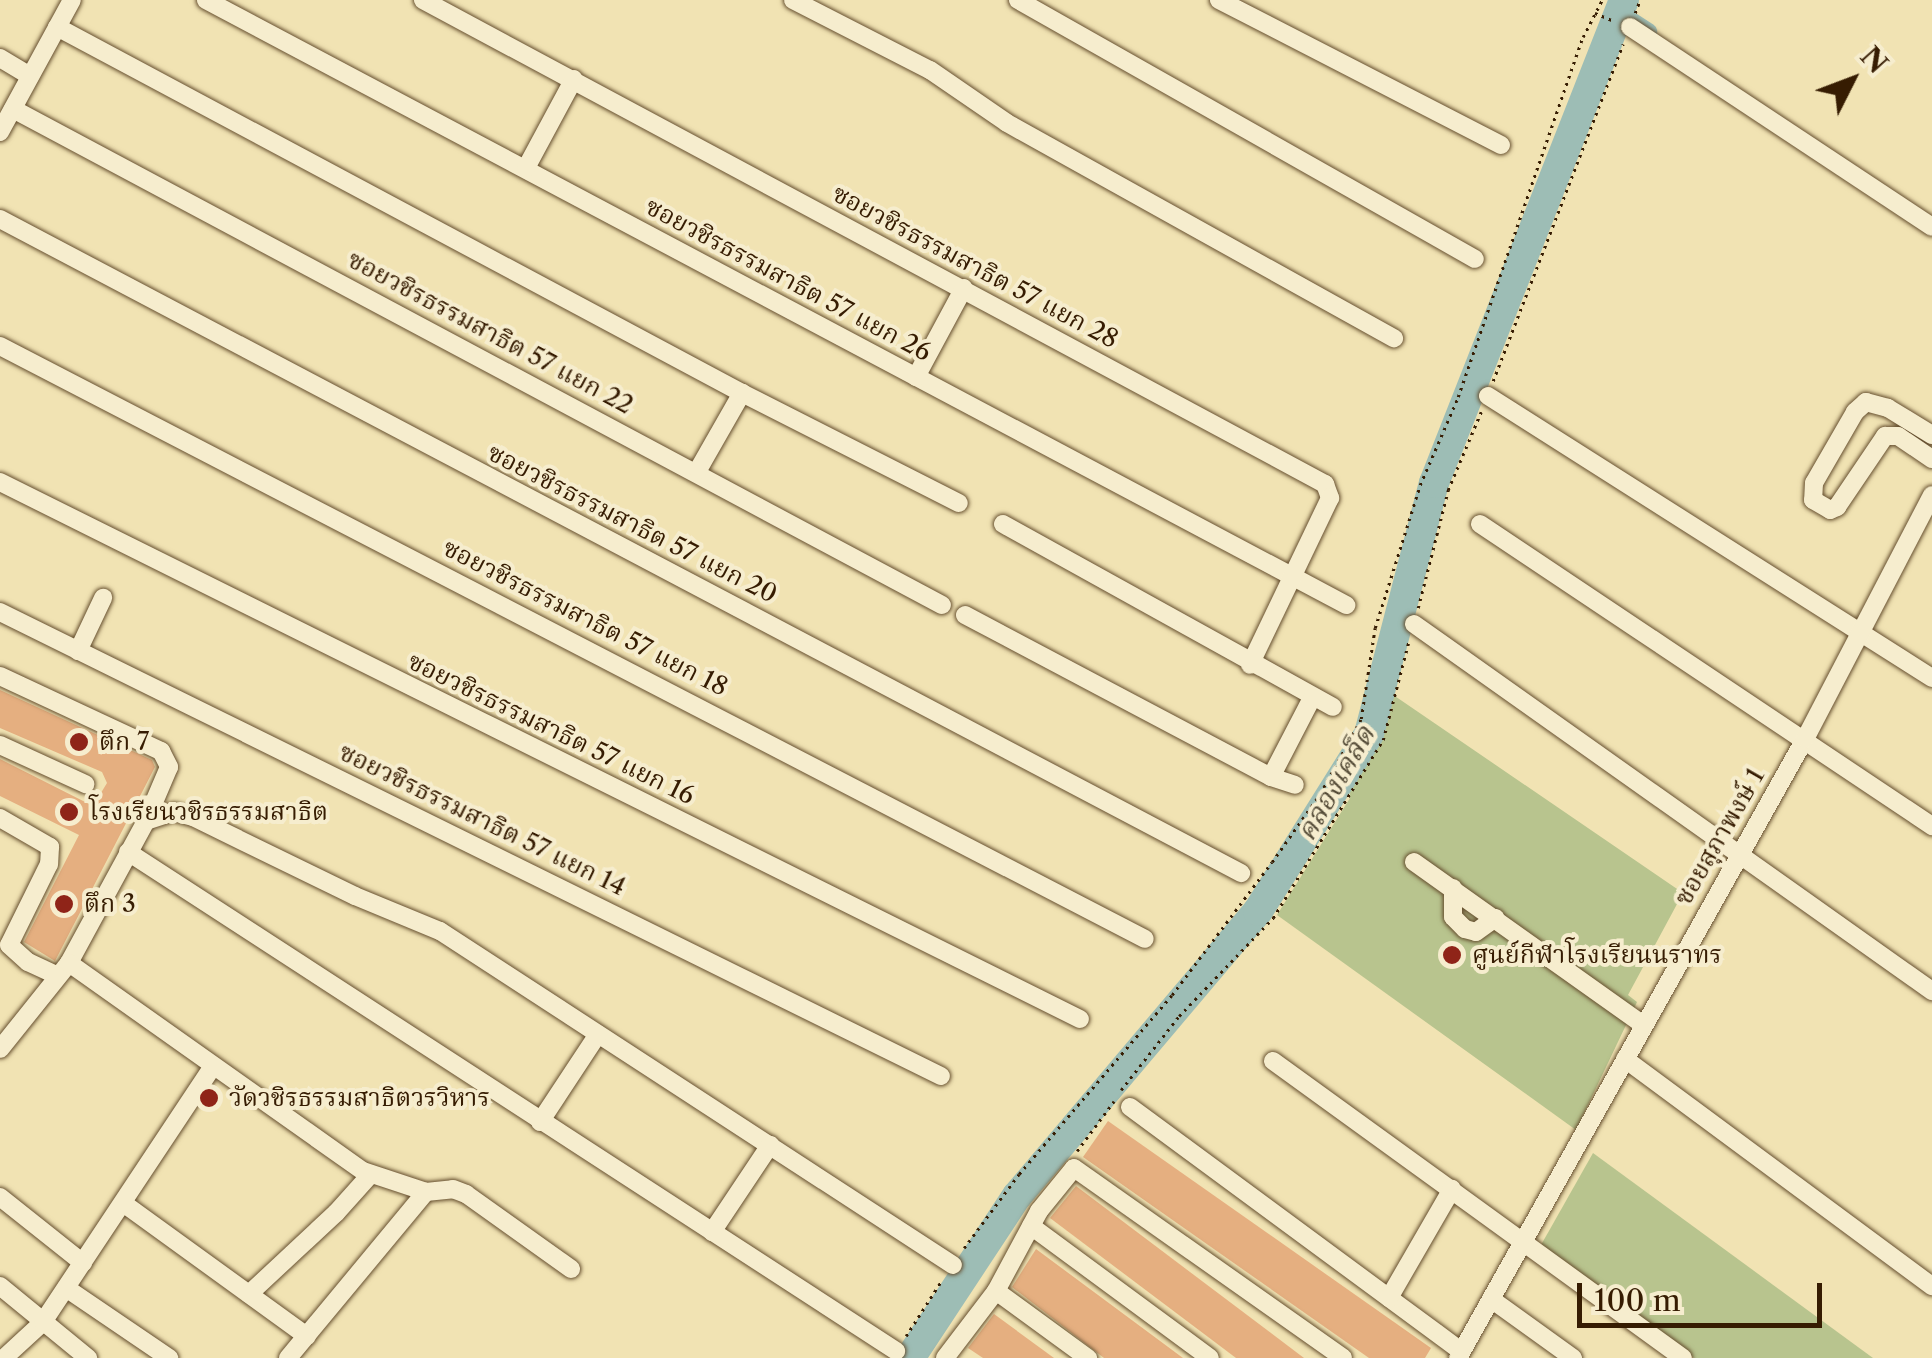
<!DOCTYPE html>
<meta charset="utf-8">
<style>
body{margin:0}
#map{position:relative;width:1932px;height:1358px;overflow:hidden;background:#f1e3b3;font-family:"Libre Caslon Text","Noto Serif Thai",serif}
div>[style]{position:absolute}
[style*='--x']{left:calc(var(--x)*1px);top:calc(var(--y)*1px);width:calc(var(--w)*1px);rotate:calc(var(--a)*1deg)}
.green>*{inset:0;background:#b8c48e}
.canal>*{height:18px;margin:-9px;padding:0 9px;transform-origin:9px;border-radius:9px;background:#9dbdb5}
.river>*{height:30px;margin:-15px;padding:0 15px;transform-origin:15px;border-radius:15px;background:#9dbdb5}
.building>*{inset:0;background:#e5af80}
.path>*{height:2.5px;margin-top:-1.25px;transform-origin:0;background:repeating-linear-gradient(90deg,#361c02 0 2.5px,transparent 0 7.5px)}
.roads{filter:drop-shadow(0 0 2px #654e2e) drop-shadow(0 0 2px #654e2e)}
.minor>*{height:18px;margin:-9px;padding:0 9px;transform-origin:9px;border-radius:9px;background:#f6edce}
.dots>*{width:28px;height:28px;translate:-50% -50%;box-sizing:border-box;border:5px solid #f6edce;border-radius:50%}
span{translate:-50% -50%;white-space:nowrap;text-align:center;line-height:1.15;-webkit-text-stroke:8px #f6edce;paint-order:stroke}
.street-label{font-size:25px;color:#361c02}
.poi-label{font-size:25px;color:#361c02}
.left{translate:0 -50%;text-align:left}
.water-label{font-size:28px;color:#554c38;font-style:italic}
.north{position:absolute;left:1802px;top:30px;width:100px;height:100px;-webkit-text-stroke:8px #f6edce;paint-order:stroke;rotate:48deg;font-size:28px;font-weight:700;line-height:40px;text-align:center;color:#361c02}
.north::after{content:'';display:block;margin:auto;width:35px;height:45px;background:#361c02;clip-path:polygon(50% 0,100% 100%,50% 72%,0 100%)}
.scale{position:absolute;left:1577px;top:1283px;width:245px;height:45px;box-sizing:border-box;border:5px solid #361c02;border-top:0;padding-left:12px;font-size:30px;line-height:35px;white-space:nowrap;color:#361c02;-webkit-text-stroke:8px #f6edce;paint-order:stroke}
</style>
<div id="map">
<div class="green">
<div style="clip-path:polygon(1386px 690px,1683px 893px,1628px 995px,1637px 1002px,1576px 1130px,1277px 915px,1350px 798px,1349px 776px,1375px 734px)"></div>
<div style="clip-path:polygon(1593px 1153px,1873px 1358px,1694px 1358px,1541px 1245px)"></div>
</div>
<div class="canal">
<div style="--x:1619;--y:13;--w:35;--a:33"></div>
</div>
<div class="river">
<div style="--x:910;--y:1358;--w:194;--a:-56.6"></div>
<div style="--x:1017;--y:1196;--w:373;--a:-49.8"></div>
<div style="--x:1258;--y:911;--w:209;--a:-57.9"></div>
<div style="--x:1369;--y:734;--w:259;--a:-75.5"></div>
<div style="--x:1434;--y:483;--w:519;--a:-68.53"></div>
</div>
<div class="building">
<div style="clip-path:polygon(0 690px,152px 760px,155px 767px,55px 961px,24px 942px,79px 835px,0 796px,0 759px,93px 806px,107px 783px,102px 772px,0 728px)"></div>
<div style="clip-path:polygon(1108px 1121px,1431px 1348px,1425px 1358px,1369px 1358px,1083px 1157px)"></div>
<div style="clip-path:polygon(1076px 1186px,1304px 1358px,1236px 1358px,1050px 1218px)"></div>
<div style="clip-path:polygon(1036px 1249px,1183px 1358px,1104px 1358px,1012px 1287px)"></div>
<div style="clip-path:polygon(994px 1314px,1054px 1358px,983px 1358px,968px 1348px)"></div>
</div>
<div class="path">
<div style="--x:1595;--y:13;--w:21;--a:23"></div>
<div style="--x:1635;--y:13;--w:14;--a:-69"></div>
<div style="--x:1493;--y:381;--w:361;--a:-68.9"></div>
<div style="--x:1418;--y:608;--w:122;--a:-75.7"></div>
<div style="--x:1448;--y:490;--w:85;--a:-67.1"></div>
<div style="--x:1121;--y:1090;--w:94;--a:-51.9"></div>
<div style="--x:1179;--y:1016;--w:136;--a:-46.2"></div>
<div style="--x:1273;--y:918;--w:209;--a:-58.3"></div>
<div style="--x:1383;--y:740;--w:103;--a:-75.4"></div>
<div style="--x:1077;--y:1151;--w:62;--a:-53.5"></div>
<div style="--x:964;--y:1248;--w:92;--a:-53.4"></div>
<div style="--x:1019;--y:1174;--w:235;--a:-49.5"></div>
<div style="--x:1172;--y:995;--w:166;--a:-53.1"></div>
<div style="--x:1272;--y:862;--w:83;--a:-54.8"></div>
<div style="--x:1320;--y:794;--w:85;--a:-61.3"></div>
<div style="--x:1361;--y:719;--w:92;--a:-81.3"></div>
<div style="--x:1375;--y:628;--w:150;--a:-72.5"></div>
<div style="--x:1420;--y:485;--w:96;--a:-66.6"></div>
<div style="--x:1458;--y:397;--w:381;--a:-70.9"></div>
<div style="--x:1583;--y:37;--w:42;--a:-62.8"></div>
<div style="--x:906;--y:1336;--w:67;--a:-57.3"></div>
</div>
<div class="roads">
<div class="minor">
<div style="--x:206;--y:0;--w:1291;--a:27.95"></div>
<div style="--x:423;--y:0;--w:1024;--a:28.22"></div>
<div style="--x:1325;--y:484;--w:15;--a:70"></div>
<div style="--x:1330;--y:498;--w:185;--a:115.6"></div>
<div style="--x:793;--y:0;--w:154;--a:27.1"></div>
<div style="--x:930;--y:70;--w:93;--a:34.5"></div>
<div style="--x:1007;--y:123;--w:443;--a:29.1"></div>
<div style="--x:1018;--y:0;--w:525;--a:29.54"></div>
<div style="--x:1219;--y:0;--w:317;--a:27.2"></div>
<div style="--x:57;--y:27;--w:777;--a:28.12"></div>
<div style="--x:742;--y:393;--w:243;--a:26.9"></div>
<div style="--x:1630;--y:27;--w:362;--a:33.5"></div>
<div style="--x:0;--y:58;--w:35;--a:31"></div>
<div style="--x:13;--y:109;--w:1053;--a:28.1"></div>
<div style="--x:0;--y:132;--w:150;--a:-61.4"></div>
<div style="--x:526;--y:168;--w:101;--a:-61.7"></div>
<div style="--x:0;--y:219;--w:1403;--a:27.79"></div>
<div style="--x:0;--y:346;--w:1289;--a:27.38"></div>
<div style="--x:916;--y:377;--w:101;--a:-61.7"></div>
<div style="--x:1488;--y:396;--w:526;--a:32.42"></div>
<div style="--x:1932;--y:435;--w:52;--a:-148.5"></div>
<div style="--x:1888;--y:408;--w:23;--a:-165"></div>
<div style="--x:1866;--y:402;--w:15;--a:138"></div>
<div style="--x:1855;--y:412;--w:82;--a:120"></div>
<div style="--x:1814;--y:483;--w:17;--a:93"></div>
<div style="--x:1813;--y:500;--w:20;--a:30"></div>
<div style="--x:1830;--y:510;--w:8;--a:-23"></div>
<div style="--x:1837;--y:507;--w:86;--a:-55.9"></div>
<div style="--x:1885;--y:436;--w:13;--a:0"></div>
<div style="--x:1898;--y:436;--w:41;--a:34.1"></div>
<div style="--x:698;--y:470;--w:89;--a:-60.3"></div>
<div style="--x:0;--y:482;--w:1206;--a:26.44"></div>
<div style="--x:1003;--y:524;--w:377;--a:29"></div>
<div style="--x:1480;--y:524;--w:544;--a:33.75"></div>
<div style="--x:0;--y:612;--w:1049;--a:26.25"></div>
<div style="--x:965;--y:615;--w:346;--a:27.9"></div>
<div style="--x:1271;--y:777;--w:25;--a:18"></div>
<div style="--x:1414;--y:624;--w:635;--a:35.32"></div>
<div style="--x:78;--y:651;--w:59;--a:-64.7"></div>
<div style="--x:0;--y:676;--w:178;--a:25"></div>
<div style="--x:161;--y:751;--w:18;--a:63"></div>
<div style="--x:169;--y:767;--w:59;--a:113.1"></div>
<div style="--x:146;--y:821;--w:162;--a:118.5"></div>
<div style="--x:69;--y:963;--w:110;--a:128.7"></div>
<div style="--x:0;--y:745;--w:94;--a:24.6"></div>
<div style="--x:1271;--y:777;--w:89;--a:-62.6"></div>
<div style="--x:0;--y:818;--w:58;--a:30.1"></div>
<div style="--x:50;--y:847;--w:17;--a:93"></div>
<div style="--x:49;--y:864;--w:90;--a:116.3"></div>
<div style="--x:9;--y:945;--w:25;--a:42"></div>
<div style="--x:28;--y:962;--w:33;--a:25"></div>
<div style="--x:146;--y:821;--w:29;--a:-18"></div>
<div style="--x:174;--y:812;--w:20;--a:15"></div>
<div style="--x:193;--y:817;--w:180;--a:26"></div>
<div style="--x:355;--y:896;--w:92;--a:22.4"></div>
<div style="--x:440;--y:931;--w:612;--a:33.07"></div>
<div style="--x:128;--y:852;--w:916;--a:33.01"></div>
<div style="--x:1414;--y:862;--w:281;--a:35.4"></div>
<div style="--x:1453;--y:888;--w:29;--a:90"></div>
<div style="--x:1453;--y:917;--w:17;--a:45"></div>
<div style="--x:1465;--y:929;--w:11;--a:15"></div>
<div style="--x:1476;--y:932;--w:24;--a:-36"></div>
<div style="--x:69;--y:963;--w:360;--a:35.3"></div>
<div style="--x:363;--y:1171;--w:66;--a:18.4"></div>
<div style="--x:426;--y:1192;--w:27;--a:-6"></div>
<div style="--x:453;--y:1189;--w:14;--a:21"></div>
<div style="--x:466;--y:1194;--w:129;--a:35.5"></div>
<div style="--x:1625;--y:1059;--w:382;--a:36.5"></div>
<div style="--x:1273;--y:1061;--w:506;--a:35.92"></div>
<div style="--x:1130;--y:1107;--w:411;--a:36.4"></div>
<div style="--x:540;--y:1122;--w:105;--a:-56.6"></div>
<div style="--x:0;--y:1197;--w:106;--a:38.5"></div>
<div style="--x:123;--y:1203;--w:227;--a:35.9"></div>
<div style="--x:1031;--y:1226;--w:222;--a:36.4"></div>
<div style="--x:712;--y:1232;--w:105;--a:-56.3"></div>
<div style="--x:0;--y:1286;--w:114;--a:39.3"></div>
<div style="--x:66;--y:1288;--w:125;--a:34.2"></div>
<div style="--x:996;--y:1291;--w:114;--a:36.1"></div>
<div style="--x:249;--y:1294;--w:119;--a:-43"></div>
<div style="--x:336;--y:1213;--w:52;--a:-48.1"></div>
<div style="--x:1389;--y:1298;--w:126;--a:-60"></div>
<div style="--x:1491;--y:1299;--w:101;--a:35.7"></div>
<div style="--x:4;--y:1358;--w:53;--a:-42.7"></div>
<div style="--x:43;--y:1322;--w:307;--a:-56.4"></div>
<div style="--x:288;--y:1358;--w:216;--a:-50.3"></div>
<div style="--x:945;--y:1358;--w:84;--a:-52.7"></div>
<div style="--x:996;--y:1291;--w:91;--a:-61.7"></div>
<div style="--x:1039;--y:1211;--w:55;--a:-50.9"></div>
<div style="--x:1074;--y:1168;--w:329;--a:35.2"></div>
<div style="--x:1458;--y:1358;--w:710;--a:-60.73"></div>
<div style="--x:1805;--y:739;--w:275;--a:-62.5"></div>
</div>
</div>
<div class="dots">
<div style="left:79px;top:742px;background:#8f2418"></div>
<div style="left:69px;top:812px;background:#8f2418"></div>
<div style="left:64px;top:904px;background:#8f2418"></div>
<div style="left:1452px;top:955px;background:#8f2418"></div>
<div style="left:209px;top:1098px;background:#8f2418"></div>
</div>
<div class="street-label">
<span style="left:975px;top:267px;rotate:28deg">ซอยวชิรธรรมสาธิต 57 แยก 28</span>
<span style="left:788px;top:280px;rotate:28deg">ซอยวชิรธรรมสาธิต 57 แยก 26</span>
<span style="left:490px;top:333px;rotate:28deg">ซอยวชิรธรรมสาธิต 57 แยก 22</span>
<span style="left:632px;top:524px;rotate:27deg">ซอยวชิรธรรมสาธิต 57 แยก 20</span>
<span style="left:585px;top:618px;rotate:27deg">ซอยวชิรธรรมสาธิต 57 แยก 18</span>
<span style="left:551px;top:729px;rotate:26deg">ซอยวชิรธรรมสาธิต 57 แยก 16</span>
<span style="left:482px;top:820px;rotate:26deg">ซอยวชิรธรรมสาธิต 57 แยก 14</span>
<span style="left:1720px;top:837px;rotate:-60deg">ซอยสุภาพงษ์ 1</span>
</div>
<div class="poi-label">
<span class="left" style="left:99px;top:742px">ตึก 7</span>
<span class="left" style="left:89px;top:812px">โรงเรียนวชิรธรรมสาธิต</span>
<span class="left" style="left:84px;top:904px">ตึก 3</span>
<span class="left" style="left:1472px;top:955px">ศูนย์กีฬาโรงเรียนนราทร</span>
<span class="left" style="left:229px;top:1098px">วัดวชิรธรรมสาธิตวรวิหาร</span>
</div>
<div class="water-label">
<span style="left:1335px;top:783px;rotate:-60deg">คลองเคล็ด</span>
</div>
<div class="north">N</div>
<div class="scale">100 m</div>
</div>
